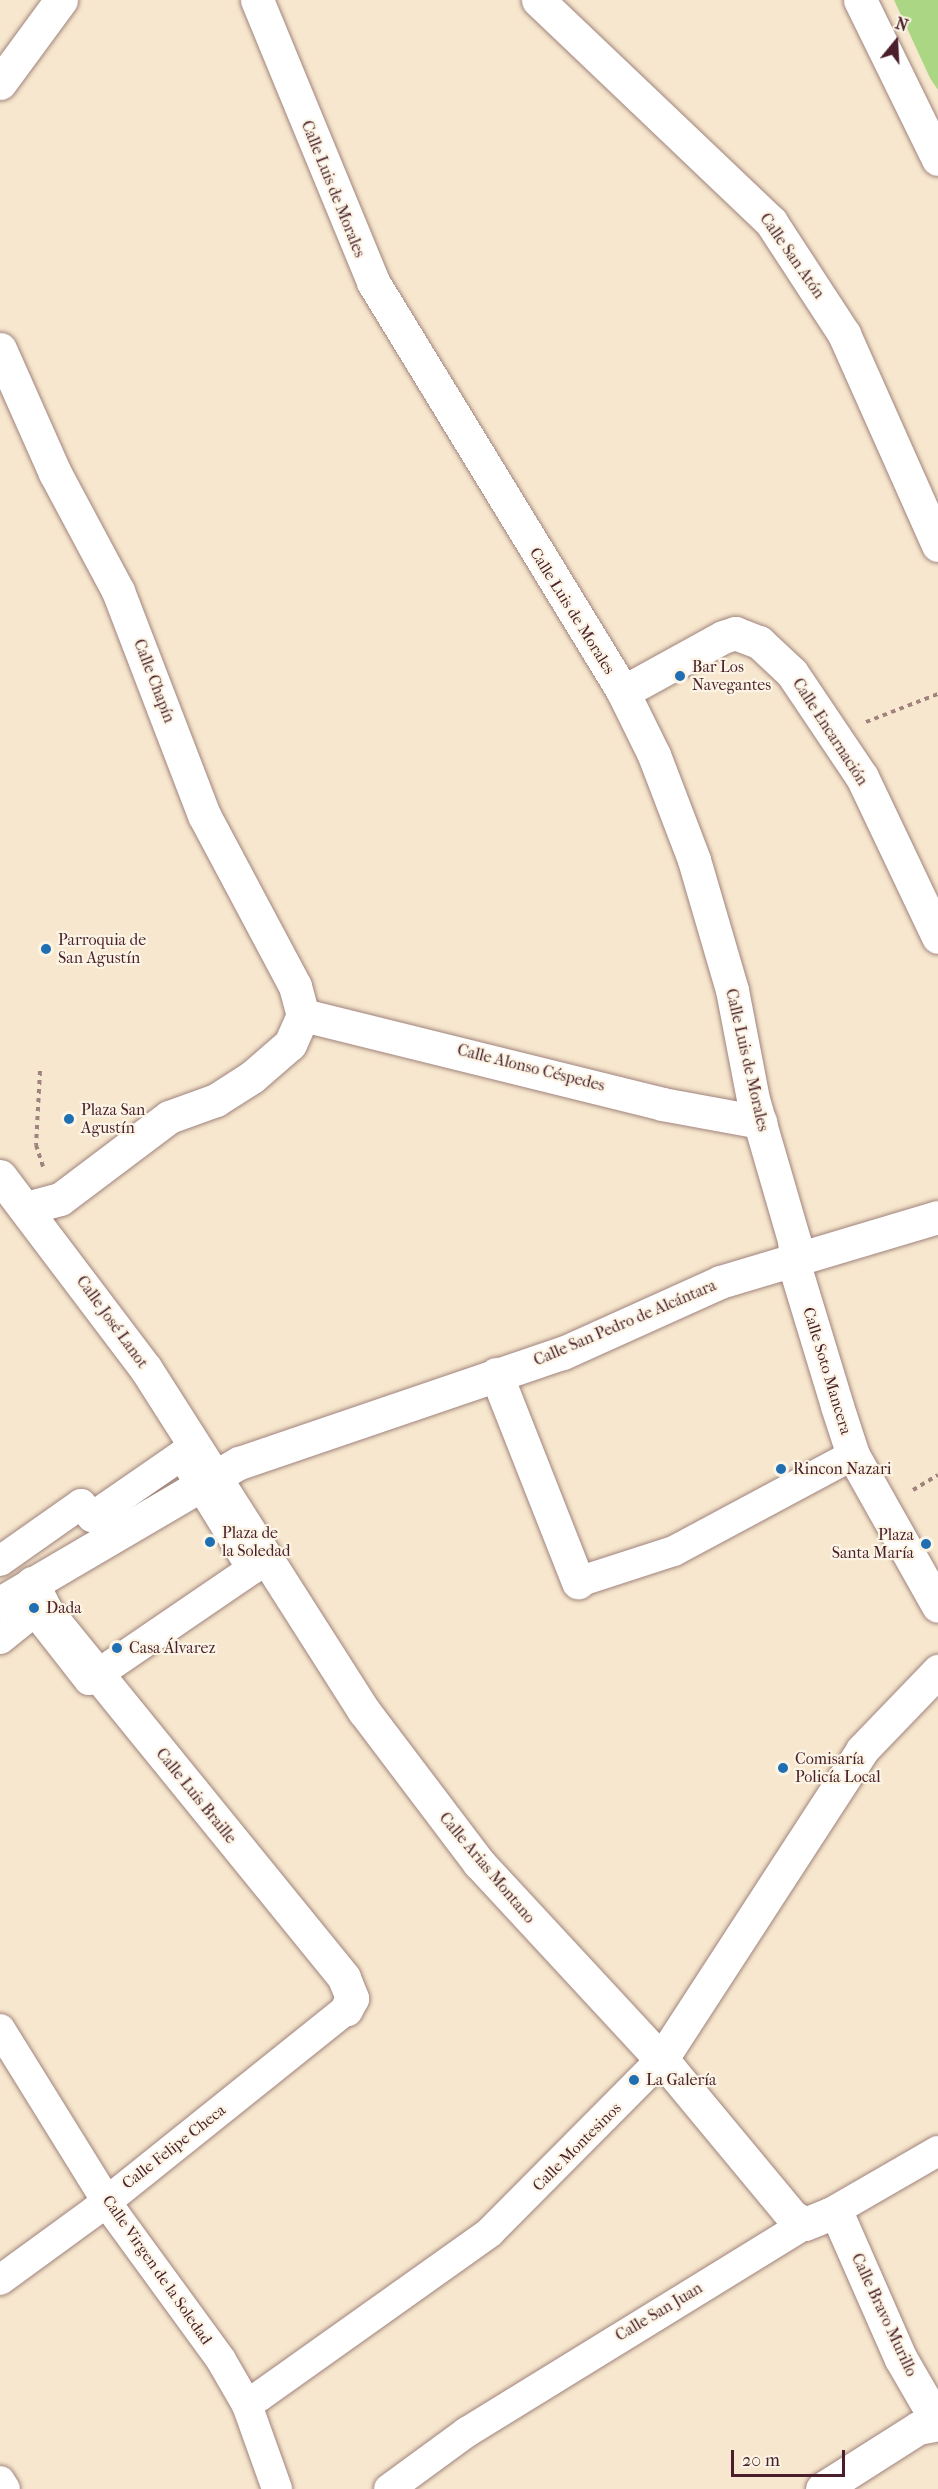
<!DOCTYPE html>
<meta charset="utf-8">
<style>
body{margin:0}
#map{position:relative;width:938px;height:2489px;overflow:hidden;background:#f7e7ce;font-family:"IM FELL French Canon",serif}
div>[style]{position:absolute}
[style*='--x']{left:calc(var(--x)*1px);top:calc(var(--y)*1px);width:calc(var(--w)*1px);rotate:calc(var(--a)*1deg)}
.green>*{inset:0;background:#abd784}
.path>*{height:4px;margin-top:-2px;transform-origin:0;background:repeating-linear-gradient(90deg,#a0837c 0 4.5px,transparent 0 9px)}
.roads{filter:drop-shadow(0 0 2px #a0837c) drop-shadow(0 0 2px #a0837c)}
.pedestrian>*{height:30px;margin:-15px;padding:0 15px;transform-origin:15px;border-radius:15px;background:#fff}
.minor>*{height:33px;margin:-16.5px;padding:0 16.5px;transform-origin:16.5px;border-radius:16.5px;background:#fff}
.dots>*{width:16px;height:16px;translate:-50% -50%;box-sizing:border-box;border:3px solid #fcf5e5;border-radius:50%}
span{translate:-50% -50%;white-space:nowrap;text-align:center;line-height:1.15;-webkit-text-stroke:4.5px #fcf5e5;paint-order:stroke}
.street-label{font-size:16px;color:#4a1f2b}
.poi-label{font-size:16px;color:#4a1f2b}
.left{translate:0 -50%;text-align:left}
.right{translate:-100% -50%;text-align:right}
.north{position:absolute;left:866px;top:12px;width:60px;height:60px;-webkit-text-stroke:4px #fcf5e5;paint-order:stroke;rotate:18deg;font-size:16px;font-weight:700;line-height:24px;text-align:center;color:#4a1f2b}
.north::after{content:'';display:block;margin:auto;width:21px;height:27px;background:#4a1f2b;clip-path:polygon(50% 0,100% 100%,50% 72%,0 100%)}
.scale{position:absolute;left:731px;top:2450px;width:114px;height:27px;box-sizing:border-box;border:3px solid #4a1f2b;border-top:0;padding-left:8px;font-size:18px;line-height:21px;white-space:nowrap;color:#4a1f2b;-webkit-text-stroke:4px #fcf5e5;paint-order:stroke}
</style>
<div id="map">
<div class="green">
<div style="clip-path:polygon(894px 0,938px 0,938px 90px,930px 78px)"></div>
</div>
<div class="path">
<div style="--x:866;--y:722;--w:77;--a:-21.3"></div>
<div style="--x:40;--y:1071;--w:74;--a:93.1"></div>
<div style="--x:36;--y:1145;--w:23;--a:72"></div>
<div style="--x:913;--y:1490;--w:29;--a:-31"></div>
</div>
<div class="roads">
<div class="pedestrian">
<div style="--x:0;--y:1561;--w:99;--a:-35.1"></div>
<div style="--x:81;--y:1504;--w:17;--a:50"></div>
<div style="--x:92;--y:1517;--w:109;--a:-34.6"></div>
<div style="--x:182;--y:1455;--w:134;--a:58.4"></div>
<div style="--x:252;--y:1569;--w:197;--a:145.7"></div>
<div style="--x:89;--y:1680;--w:81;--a:-128"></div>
<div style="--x:39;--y:1616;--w:9;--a:-174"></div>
<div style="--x:30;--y:1615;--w:38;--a:141"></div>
<div style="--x:578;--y:1582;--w:101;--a:-17.9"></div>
<div style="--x:674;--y:1551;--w:203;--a:-28.2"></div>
<div style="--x:0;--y:2029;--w:216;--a:58.2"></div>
<div style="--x:114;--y:2213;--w:182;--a:53.9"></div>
<div style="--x:221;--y:2360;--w:52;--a:60"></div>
<div style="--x:247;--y:2405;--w:89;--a:70.3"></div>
<div style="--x:827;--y:2215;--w:128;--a:-30"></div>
<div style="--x:0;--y:2280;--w:119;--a:-36.1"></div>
<div style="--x:96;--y:2210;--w:320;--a:-38.7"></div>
<div style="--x:247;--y:2405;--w:298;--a:-35.4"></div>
<div style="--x:490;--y:2232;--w:243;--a:-45.2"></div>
<div style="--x:0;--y:2481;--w:9;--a:58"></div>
<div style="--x:389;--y:2489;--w:97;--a:-36.2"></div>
<div style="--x:467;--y:2432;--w:397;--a:-31.6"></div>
</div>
<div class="minor">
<div style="--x:257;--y:0;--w:305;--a:67.6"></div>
<div style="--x:373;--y:282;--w:480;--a:58.6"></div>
<div style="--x:623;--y:692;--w:70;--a:63.8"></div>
<div style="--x:654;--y:755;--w:112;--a:69.1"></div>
<div style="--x:694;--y:860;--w:135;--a:73.7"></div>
<div style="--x:732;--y:990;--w:111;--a:79.1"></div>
<div style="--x:753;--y:1099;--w:147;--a:73.8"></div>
<div style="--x:794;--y:1240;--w:34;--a:85"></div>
<div style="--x:797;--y:1274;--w:138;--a:73.1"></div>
<div style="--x:837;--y:1406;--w:52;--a:71.9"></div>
<div style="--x:853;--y:1455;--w:173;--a:60.6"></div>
<div style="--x:538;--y:0;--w:322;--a:43.6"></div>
<div style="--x:771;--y:222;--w:134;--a:56.9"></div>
<div style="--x:844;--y:334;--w:231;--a:66"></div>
<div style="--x:860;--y:0;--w:177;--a:63.9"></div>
<div style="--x:0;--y:83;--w:103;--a:-53.7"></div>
<div style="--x:0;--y:349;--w:136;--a:66.1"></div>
<div style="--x:55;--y:473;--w:134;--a:61.9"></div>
<div style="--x:118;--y:591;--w:240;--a:69"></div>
<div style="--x:204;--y:815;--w:194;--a:62"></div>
<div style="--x:295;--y:986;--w:30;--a:75"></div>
<div style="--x:303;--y:1015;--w:32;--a:114"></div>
<div style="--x:290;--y:1044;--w:50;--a:139"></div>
<div style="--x:252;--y:1077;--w:43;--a:147.4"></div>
<div style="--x:216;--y:1100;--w:50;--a:160.1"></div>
<div style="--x:169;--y:1117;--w:136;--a:143"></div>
<div style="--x:60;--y:1199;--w:34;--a:165"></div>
<div style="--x:623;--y:692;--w:114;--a:-28.8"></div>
<div style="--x:723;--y:637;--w:13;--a:-18"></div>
<div style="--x:735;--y:633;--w:26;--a:21"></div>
<div style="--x:759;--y:642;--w:45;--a:43.2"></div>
<div style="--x:792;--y:673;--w:125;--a:56.1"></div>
<div style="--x:862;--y:777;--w:177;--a:64.6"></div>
<div style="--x:303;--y:1015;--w:370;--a:13.9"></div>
<div style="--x:662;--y:1104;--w:100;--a:10.4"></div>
<div style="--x:0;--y:1176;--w:242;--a:52.9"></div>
<div style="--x:146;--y:1369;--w:406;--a:57.5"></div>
<div style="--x:364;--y:1711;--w:191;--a:52.9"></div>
<div style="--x:479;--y:1863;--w:281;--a:47.2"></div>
<div style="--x:670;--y:2069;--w:191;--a:50.3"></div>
<div style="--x:792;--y:2216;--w:15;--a:32"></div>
<div style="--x:805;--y:2224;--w:27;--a:-22"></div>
<div style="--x:830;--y:2214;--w:10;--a:24"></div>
<div style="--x:839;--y:2218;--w:154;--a:66.3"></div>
<div style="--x:901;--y:2359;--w:74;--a:60"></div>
<div style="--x:496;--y:1374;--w:224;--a:68.5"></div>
<div style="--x:32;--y:1583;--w:33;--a:63"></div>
<div style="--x:47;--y:1612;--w:471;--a:50.9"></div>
<div style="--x:344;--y:1978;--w:22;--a:68"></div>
<div style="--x:352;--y:1998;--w:13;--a:117"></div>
<div style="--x:0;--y:1603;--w:277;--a:-30.4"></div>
<div style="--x:239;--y:1463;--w:342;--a:-18.8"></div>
<div style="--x:563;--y:1353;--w:172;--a:-24.3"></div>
<div style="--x:720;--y:1282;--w:227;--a:-16.6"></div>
<div style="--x:661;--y:2060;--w:369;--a:-57"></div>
<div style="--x:862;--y:1750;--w:110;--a:-46.1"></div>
<div style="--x:822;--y:2489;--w:114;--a:-32.4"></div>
<div style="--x:918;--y:2428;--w:20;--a:-11"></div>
</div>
</div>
<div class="dots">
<div style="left:680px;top:676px;background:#1f6fb2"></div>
<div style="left:46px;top:949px;background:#1f6fb2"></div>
<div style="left:69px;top:1119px;background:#1f6fb2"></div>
<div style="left:781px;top:1469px;background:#1f6fb2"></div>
<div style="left:210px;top:1542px;background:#1f6fb2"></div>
<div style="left:926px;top:1544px;background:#1f6fb2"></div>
<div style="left:34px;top:1608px;background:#1f6fb2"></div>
<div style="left:117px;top:1648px;background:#1f6fb2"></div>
<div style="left:783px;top:1768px;background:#1f6fb2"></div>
<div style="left:634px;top:2080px;background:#1f6fb2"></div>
</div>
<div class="street-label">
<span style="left:333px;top:189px;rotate:68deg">Calle Luis de Morales</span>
<span style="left:792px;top:256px;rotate:55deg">Calle San Atón</span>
<span style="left:572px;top:611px;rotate:58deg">Calle Luis de Morales</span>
<span style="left:154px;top:681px;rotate:69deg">Calle Chapín</span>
<span style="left:830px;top:732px;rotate:57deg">Calle Encarnación</span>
<span style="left:747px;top:1060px;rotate:77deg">Calle Luis de Morales</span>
<span style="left:531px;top:1068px;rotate:14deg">Calle Alonso Céspedes</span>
<span style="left:112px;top:1322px;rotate:54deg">Calle José Lanot</span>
<span style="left:625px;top:1323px;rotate:-23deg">Calle San Pedro de Alcántara</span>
<span style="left:827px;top:1371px;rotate:73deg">Calle Soto Mancera</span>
<span style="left:196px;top:1796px;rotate:51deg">Calle Luis Braille</span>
<span style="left:487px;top:1868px;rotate:50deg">Calle Arias Montano</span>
<span style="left:174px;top:2147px;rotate:-38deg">Calle Felipe Checa</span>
<span style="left:577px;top:2147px;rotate:-45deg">Calle Montesinos</span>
<span style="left:157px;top:2270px;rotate:55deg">Calle Virgen de la Soledad</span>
<span style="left:659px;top:2312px;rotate:-31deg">Calle San Juan</span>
<span style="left:884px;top:2315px;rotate:65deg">Calle Bravo Murillo</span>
</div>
<div class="poi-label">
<span class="left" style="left:692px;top:676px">Bar Los<br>Navegantes</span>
<span class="left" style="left:58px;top:949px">Parroquia de<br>San Agustín</span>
<span class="left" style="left:81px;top:1119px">Plaza San<br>Agustín</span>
<span class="left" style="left:793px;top:1469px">Rincon Nazari</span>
<span class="left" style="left:222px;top:1542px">Plaza de<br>la Soledad</span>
<span class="right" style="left:914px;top:1544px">Plaza<br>Santa María</span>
<span class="left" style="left:46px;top:1608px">Dada</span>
<span class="left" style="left:129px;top:1648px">Casa Álvarez</span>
<span class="left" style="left:795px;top:1768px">Comisaría<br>Policía Local</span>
<span class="left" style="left:646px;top:2080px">La Galería</span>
</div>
<div class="north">N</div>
<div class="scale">20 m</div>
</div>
